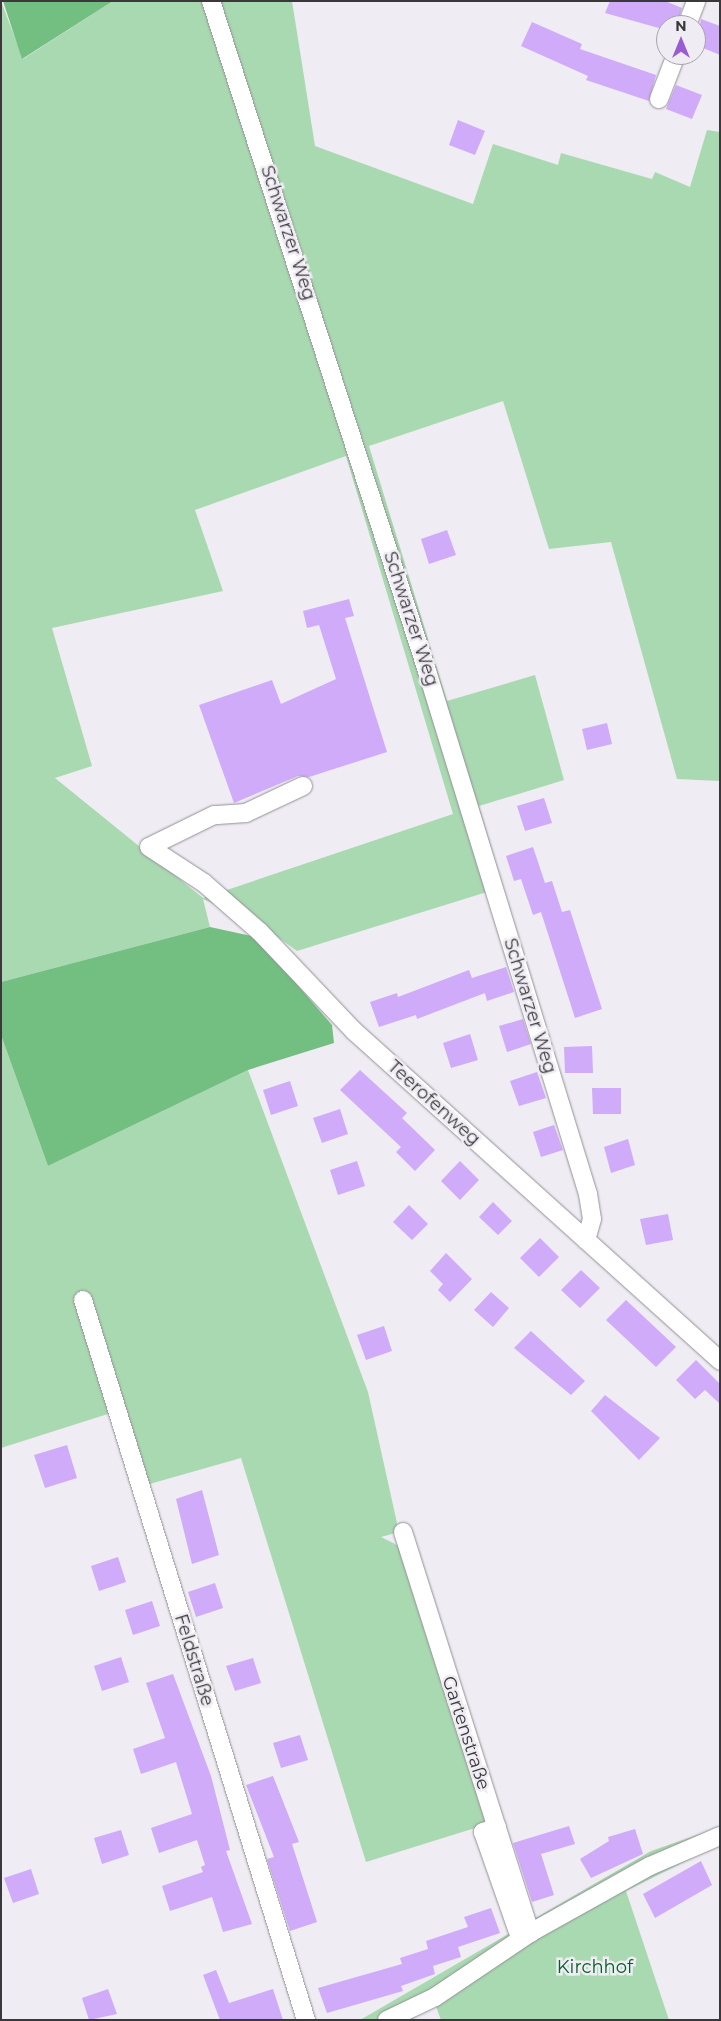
<!DOCTYPE html>
<meta charset="utf-8">
<style>
body{margin:0}
#map{position:relative;width:721px;height:2021px;overflow:hidden;background:#efecf3;font-family:Montserrat,sans-serif}
div>[style]{position:absolute}
[style*='--x']{left:calc(var(--x)*1px);top:calc(var(--y)*1px);width:calc(var(--w)*1px);rotate:calc(var(--a)*1deg)}
.green>*{inset:0;background:#a9d9b0}
.forest>*{inset:0;background:#73be81}
.building>*{inset:0;background:#d0abf9}
.roads{filter:drop-shadow(0 0 1px #939097) drop-shadow(0 0 1px #939097)}
.minor>*{height:18px;margin:-9px;padding:0 9px;transform-origin:9px;border-radius:9px;background:#fff}
span{translate:-50% -50%;white-space:nowrap;text-align:center;line-height:1.15;-webkit-text-stroke:5px #efecf3;paint-order:stroke}
.street-label{font-size:18px;color:#3a383b}
.park-label{font-size:18px;color:#065e27}
.frame{position:absolute;inset:0;border:2px solid #3a383b;pointer-events:none}
.north{position:absolute;left:656px;top:15px;width:50px;height:50px;box-sizing:border-box;background:#efecf3;border:1px solid #a7a4a9;border-radius:50%;rotate:0deg;font-size:14px;font-weight:700;line-height:20px;text-align:center;color:#3a383b}
.north::after{content:'';display:block;margin:auto;width:18px;height:22px;background:#995cd3;clip-path:polygon(50% 0,100% 100%,50% 72%,0 100%)}
</style>
<div id="map">
<div class="green">
<div style="clip-path:polygon(evenodd,1px 1px,23px 59px,113px 1px,292px 1px,315px 146px,473px 204px,493px 144px,558px 165px,561px 153px,652px 179px,655px 172px,690px 187px,707px 130px,720px 132px,720px 781px,677px 779px,611px 542px,549px 549px,503px 401px,369px 446px,447px 701px,535px 675px,564px 780px,479px 806px,503px 887px,297px 951px,264px 927px,203px 899px,210px 927px,1px 982px,1px 1px,346px 456px,453px 814px,203px 898px,55px 778px,92px 766px,52px 628px,223px 591px,195px 510px,346px 456px)"></div>
<div style="clip-path:polygon(1px 1035px,48px 1166px,248px 1070px,368px 1392px,399px 1532px,381px 1537px,401px 1547px,488px 1824px,366px 1862px,241px 1458px,139px 1487px,114px 1412px,1px 1448px)"></div>
<div style="clip-path:polygon(720px 1827px,720px 1844px,626px 1891px,669px 2020px,441px 2020px,435px 2004px,411px 2020px,360px 2020px,651px 1851px)"></div>
</div>
<div class="forest">
<div style="clip-path:polygon(3px 1px,113px 1px,22px 59px)"></div>
<div style="clip-path:polygon(210px 927px,256px 937px,332px 1025px,334px 1043px,248px 1070px,48px 1166px,1px 1035px,1px 982px)"></div>
</div>
<div class="building">
<div style="clip-path:polygon(610px 1px,665px 1px,682px 8px,677px 25px,666px 25px,666px 30px,605px 13px)"></div>
<div style="clip-path:polygon(701px 19px,720px 26px,720px 55px,696px 45px)"></div>
<div style="clip-path:polygon(532px 22px,582px 44px,580px 49px,656px 75px,649px 101px,586px 80px,588px 76px,521px 46px)"></div>
<div style="clip-path:polygon(676px 85px,702px 95px,692px 119px,666px 109px)"></div>
<div style="clip-path:polygon(458px 120px,485px 131px,475px 155px,449px 145px)"></div>
<div style="clip-path:polygon(447px 530px,456px 555px,429px 564px,421px 539px)"></div>
<div style="clip-path:polygon(349px 599px,354px 616px,345px 618px,387px 752px,309px 777px,298px 776px,234px 803px,199px 705px,272px 680px,281px 704px,336px 679px,319px 625px,307px 628px,303px 611px)"></div>
<div style="clip-path:polygon(607px 723px,612px 744px,587px 750px,582px 729px)"></div>
<div style="clip-path:polygon(544px 798px,552px 823px,525px 831px,517px 806px)"></div>
<div style="clip-path:polygon(533px 847px,545px 883px,552px 881px,562px 912px,570px 910px,602px 1009px,575px 1018px,541px 912px,533px 915px,521px 879px,514px 881px,506px 856px)"></div>
<div style="clip-path:polygon(506px 967px,514px 992px,487px 1001px,485px 993px,417px 1019px,416px 1015px,379px 1027px,370px 1002px,397px 993px,398px 997px,469px 970px,472px 978px)"></div>
<div style="clip-path:polygon(523px 1019px,531px 1044px,507px 1052px,499px 1026px)"></div>
<div style="clip-path:polygon(470px 1034px,478px 1060px,451px 1068px,443px 1043px)"></div>
<div style="clip-path:polygon(592px 1046px,593px 1073px,565px 1073px,564px 1047px)"></div>
<div style="clip-path:polygon(360px 1070px,407px 1113px,402px 1118px,435px 1150px,415px 1171px,396px 1152px,401px 1147px,340px 1090px)"></div>
<div style="clip-path:polygon(537px 1072px,546px 1098px,519px 1106px,510px 1081px)"></div>
<div style="clip-path:polygon(290px 1081px,298px 1106px,271px 1115px,263px 1090px)"></div>
<div style="clip-path:polygon(592px 1088px,621px 1088px,621px 1114px,593px 1114px)"></div>
<div style="clip-path:polygon(340px 1109px,348px 1134px,322px 1143px,313px 1118px)"></div>
<div style="clip-path:polygon(554px 1125px,563px 1150px,541px 1157px,533px 1132px)"></div>
<div style="clip-path:polygon(628px 1139px,635px 1165px,611px 1173px,604px 1147px)"></div>
<div style="clip-path:polygon(357px 1161px,365px 1186px,338px 1195px,330px 1170px)"></div>
<div style="clip-path:polygon(460px 1161px,479px 1180px,460px 1200px,441px 1181px)"></div>
<div style="clip-path:polygon(493px 1202px,512px 1221px,498px 1235px,479px 1217px)"></div>
<div style="clip-path:polygon(409px 1205px,428px 1224px,412px 1240px,393px 1222px)"></div>
<div style="clip-path:polygon(668px 1214px,673px 1240px,646px 1245px,640px 1219px)"></div>
<div style="clip-path:polygon(540px 1238px,559px 1257px,539px 1277px,520px 1258px)"></div>
<div style="clip-path:polygon(446px 1253px,472px 1279px,450px 1302px,438px 1290px,443px 1284px,430px 1271px)"></div>
<div style="clip-path:polygon(581px 1270px,600px 1288px,580px 1308px,561px 1290px)"></div>
<div style="clip-path:polygon(491px 1292px,509px 1308px,493px 1327px,474px 1310px)"></div>
<div style="clip-path:polygon(626px 1300px,676px 1347px,656px 1367px,606px 1320px)"></div>
<div style="clip-path:polygon(384px 1326px,392px 1351px,366px 1360px,357px 1335px)"></div>
<div style="clip-path:polygon(531px 1331px,585px 1381px,571px 1395px,514px 1348px)"></div>
<div style="clip-path:polygon(696px 1360px,720px 1384px,720px 1404px,705px 1390px,695px 1399px,676px 1380px)"></div>
<div style="clip-path:polygon(605px 1395px,660px 1438px,639px 1460px,591px 1411px)"></div>
<div style="clip-path:polygon(67px 1445px,77px 1478px,45px 1488px,34px 1455px)"></div>
<div style="clip-path:polygon(202px 1490px,219px 1555px,192px 1564px,176px 1499px)"></div>
<div style="clip-path:polygon(118px 1557px,126px 1582px,99px 1591px,91px 1566px)"></div>
<div style="clip-path:polygon(215px 1583px,223px 1608px,196px 1617px,188px 1592px)"></div>
<div style="clip-path:polygon(152px 1601px,160px 1626px,133px 1635px,125px 1610px)"></div>
<div style="clip-path:polygon(121px 1657px,129px 1682px,102px 1691px,94px 1666px)"></div>
<div style="clip-path:polygon(253px 1658px,261px 1683px,235px 1691px,226px 1666px)"></div>
<div style="clip-path:polygon(173px 1674px,211px 1776px,230px 1850px,226px 1851px,252px 1924px,223px 1932px,212px 1897px,170px 1911px,162px 1886px,203px 1872px,201px 1867px,205px 1865px,197px 1840px,159px 1853px,151px 1828px,192px 1814px,176px 1762px,141px 1774px,133px 1749px,165px 1738px,146px 1683px)"></div>
<div style="clip-path:polygon(300px 1735px,308px 1760px,281px 1768px,273px 1743px)"></div>
<div style="clip-path:polygon(273px 1776px,299px 1842px,292px 1844px,317px 1922px,290px 1931px,267px 1859px,274px 1857px,246px 1785px)"></div>
<div style="clip-path:polygon(569px 1826px,575px 1844px,541px 1854px,554px 1895px,532px 1902px,513px 1843px)"></div>
<div style="clip-path:polygon(635px 1829px,643px 1854px,591px 1878px,580px 1859px,609px 1841px,608px 1837px)"></div>
<div style="clip-path:polygon(121px 1830px,129px 1855px,102px 1864px,94px 1838px)"></div>
<div style="clip-path:polygon(701px 1861px,712px 1885px,655px 1918px,643px 1894px)"></div>
<div style="clip-path:polygon(31px 1869px,39px 1894px,13px 1903px,4px 1878px)"></div>
<div style="clip-path:polygon(491px 1908px,500px 1933px,458px 1947px,461px 1957px,433px 1966px,435px 1974px,401px 1986px,403px 1991px,327px 2013px,318px 1988px,402px 1964px,400px 1958px,428px 1949px,426px 1941px,468px 1927px,464px 1917px)"></div>
<div style="clip-path:polygon(216px 1970px,229px 2003px,273px 1989px,283px 2020px,220px 2020px,203px 1975px)"></div>
<div style="clip-path:polygon(108px 1989px,117px 2014px,89px 2020px,82px 1998px)"></div>
</div>
<div class="roads">
<div class="minor">
<div style="--x:211;--y:1;--w:704;--a:72.13"></div>
<div style="--x:427;--y:671;--w:547;--a:72.89"></div>
<div style="--x:588;--y:1194;--w:25;--a:81"></div>
<div style="--x:592;--y:1219;--w:22;--a:106"></div>
<div style="--x:687;--y:25;--w:26;--a:-69"></div>
<div style="--x:659;--y:99;--w:47;--a:-68.9"></div>
<div style="--x:303;--y:786;--w:63;--a:154.7"></div>
<div style="--x:246;--y:813;--w:32;--a:176"></div>
<div style="--x:214;--y:815;--w:72;--a:153.8"></div>
<div style="--x:149;--y:847;--w:66;--a:33.2"></div>
<div style="--x:204;--y:883;--w:74;--a:41.2"></div>
<div style="--x:260;--y:932;--w:137;--a:46.5"></div>
<div style="--x:354;--y:1031;--w:493;--a:42"></div>
<div style="--x:83;--y:1300;--w:754;--a:72.79"></div>
<div style="--x:403;--y:1532;--w:421;--a:72.4"></div>
<div style="--x:497;--y:1827;--w:15;--a:160"></div>
<div style="--x:483;--y:1832;--w:109;--a:70.7"></div>
<div style="--x:387;--y:2020;--w:53;--a:-25.6"></div>
<div style="--x:435;--y:1997;--w:115;--a:-34"></div>
<div style="--x:530;--y:1933;--w:137;--a:-29.2"></div>
<div style="--x:650;--y:1866;--w:76;--a:-23.2"></div>
</div>
</div>
<div class="street-label">
<span style="left:288px;top:233px;rotate:72deg">Schwarzer Weg</span>
<span style="left:411px;top:619px;rotate:72deg">Schwarzer Weg</span>
<span style="left:530px;top:1006px;rotate:73deg">Schwarzer Weg</span>
<span style="left:434px;top:1103px;rotate:42deg">Teerofenweg</span>
<span style="left:194px;top:1660px;rotate:73deg">Feldstraße</span>
<span style="left:466px;top:1733px;rotate:72deg">Gartenstraße</span>
</div>
<div class="park-label">
<span style="left:595px;top:1967px">Kirchhof</span>
</div>
<div class="frame"></div>
<div class="north">N</div>
</div>
